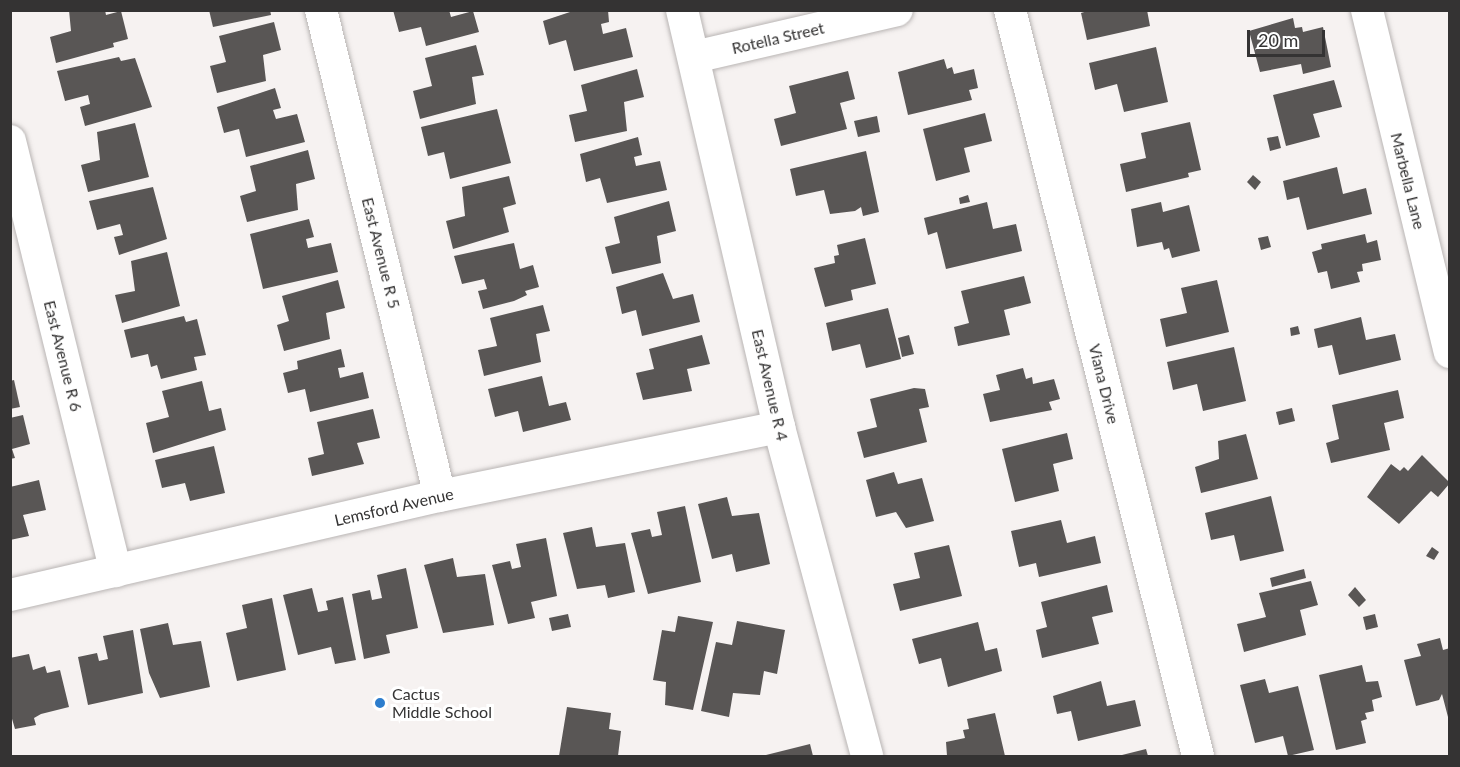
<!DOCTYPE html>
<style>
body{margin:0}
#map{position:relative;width:1460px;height:767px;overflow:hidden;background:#f6f2f1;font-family:Lato,sans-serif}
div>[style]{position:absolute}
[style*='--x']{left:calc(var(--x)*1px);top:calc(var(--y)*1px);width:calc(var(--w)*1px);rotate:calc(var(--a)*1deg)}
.building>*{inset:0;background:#595655}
.roads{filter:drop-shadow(0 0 2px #b9b5b4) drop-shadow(0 0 2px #b9b5b4)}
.minor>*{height:32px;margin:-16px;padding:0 16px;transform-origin:16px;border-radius:16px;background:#fff}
.dots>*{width:16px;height:16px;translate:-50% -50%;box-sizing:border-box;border:3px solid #fff;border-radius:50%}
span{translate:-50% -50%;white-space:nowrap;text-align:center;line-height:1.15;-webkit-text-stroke:6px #fff;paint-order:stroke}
.street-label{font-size:16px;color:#343333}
.poi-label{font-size:16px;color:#343333}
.left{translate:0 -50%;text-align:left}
.frame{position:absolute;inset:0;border:12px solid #343333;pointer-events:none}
.scale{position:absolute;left:1247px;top:30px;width:78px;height:27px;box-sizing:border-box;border:3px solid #343333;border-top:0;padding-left:8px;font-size:18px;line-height:21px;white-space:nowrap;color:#343333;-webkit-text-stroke:4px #fff;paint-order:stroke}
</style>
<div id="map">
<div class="building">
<div style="clip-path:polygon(69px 10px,105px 10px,106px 15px,121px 11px,128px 39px,113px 43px,114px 47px,56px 63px,50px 37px,71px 31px)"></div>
<div style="clip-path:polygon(209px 10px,270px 10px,271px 15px,213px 27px)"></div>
<div style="clip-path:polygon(393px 10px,449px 10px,451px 17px,473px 11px,479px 32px,426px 46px,421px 27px,399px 32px)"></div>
<div style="clip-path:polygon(576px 10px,608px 10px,609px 22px,601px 24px,603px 34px,626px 28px,633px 57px,574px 71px,566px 40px,549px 45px,543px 21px)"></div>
<div style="clip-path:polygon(1091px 10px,1147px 10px,1150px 26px,1087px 40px,1081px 13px)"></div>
<div style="clip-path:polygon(1293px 18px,1295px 28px,1302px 27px,1303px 32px,1323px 27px,1331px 67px,1303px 74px,1301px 64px,1260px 72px,1249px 31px)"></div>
<div style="clip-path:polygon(274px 22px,281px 50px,263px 55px,266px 81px,217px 93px,210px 66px,226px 62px,219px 36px)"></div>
<div style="clip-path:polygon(476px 45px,484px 75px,472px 77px,476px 104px,420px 119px,413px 91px,432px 86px,425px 58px)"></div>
<div style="clip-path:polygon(1156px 47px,1168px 102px,1124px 112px,1117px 84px,1095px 90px,1089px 63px)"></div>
<div style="clip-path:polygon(119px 57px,121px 61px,135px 58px,152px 107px,85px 126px,80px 107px,90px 104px,88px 95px,65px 101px,57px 71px)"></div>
<div style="clip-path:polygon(944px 59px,947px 69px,952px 67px,954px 74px,974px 69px,978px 88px,969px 90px,972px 100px,908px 115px,898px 72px)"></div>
<div style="clip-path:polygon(637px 69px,644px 97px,624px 102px,627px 131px,575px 142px,569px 115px,587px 111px,581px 85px)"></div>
<div style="clip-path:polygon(848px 71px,855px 99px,840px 103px,847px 129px,781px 146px,774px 119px,796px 113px,789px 86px)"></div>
<div style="clip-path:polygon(1334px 80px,1342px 107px,1313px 114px,1320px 137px,1286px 146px,1273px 95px)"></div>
<div style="clip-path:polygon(275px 88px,281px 108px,273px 110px,276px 119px,297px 114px,305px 142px,246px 157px,239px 129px,224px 133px,217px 107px)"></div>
<div style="clip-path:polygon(497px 109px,511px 163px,450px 179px,444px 152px,428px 156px,421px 127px)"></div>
<div style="clip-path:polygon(985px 113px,992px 141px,964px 148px,970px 172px,936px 181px,923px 129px)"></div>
<div style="clip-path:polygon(877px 116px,880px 132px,858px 137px,854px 121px)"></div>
<div style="clip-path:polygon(1190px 122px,1201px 170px,1188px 173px,1189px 177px,1126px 192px,1120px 164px,1146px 158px,1141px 133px)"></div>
<div style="clip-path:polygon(135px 123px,149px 177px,88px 192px,81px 165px,100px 160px,97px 132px)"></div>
<div style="clip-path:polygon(1278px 136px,1281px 148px,1270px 151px,1267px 138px)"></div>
<div style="clip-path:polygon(638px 137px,642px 155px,634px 157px,636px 166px,660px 161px,667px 190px,607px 203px,600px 178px,586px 182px,580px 154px)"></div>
<div style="clip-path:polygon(308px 150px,315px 179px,296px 184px,298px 210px,247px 222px,240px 196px,256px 191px,250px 166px)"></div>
<div style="clip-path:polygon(866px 151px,879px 212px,863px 216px,861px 207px,855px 211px,830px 214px,824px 190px,796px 196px,790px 169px)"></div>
<div style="clip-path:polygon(1337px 167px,1343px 194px,1366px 188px,1372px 214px,1307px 230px,1299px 197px,1287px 200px,1283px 181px)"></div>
<div style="clip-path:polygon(1253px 175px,1261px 182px,1255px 190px,1247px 182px)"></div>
<div style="clip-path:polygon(509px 176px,516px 204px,503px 208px,509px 232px,453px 249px,446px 221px,465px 216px,462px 187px)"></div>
<div style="clip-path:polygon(153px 187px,167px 239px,119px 255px,114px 237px,123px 235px,120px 224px,97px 230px,89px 201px)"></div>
<div style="clip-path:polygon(968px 195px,970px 202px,960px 204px,959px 198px)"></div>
<div style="clip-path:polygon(669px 201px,676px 231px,657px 236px,661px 263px,612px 274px,605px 247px,620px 243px,614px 217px)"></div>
<div style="clip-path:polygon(987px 202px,993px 229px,1016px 224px,1022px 251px,946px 269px,937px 232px,928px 235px,924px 218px)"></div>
<div style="clip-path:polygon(1161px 202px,1163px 212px,1189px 205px,1200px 251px,1172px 258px,1169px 248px,1164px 250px,1162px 242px,1137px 247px,1131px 209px)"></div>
<div style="clip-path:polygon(309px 219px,314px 237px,306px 239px,308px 248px,331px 243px,338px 272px,263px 289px,250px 234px)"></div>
<div style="clip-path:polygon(1365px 234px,1367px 243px,1377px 240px,1381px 260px,1362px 264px,1363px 271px,1357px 272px,1360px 282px,1331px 289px,1327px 271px,1318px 273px,1312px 252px,1322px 249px,1321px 244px)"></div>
<div style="clip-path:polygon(1268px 236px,1271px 247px,1261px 250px,1258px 238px)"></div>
<div style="clip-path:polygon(865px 238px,876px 284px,851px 290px,853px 300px,825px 307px,814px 268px,835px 263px,834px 256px,839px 255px,837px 245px)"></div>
<div style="clip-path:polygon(514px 243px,520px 269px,533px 265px,539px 287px,525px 291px,527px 295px,514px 301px,483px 309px,478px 291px,487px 289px,484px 279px,462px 284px,454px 256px)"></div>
<div style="clip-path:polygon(167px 252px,180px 306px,122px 323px,115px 295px,135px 291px,131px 261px)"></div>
<div style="clip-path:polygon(663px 273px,673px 299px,693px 294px,700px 322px,642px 336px,636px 310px,622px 314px,616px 287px)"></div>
<div style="clip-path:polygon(1024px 276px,1031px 303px,1004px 310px,1010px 335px,958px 346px,954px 327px,969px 323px,961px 291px)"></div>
<div style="clip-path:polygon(338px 280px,345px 308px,326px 313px,330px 339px,284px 351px,277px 325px,289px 321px,282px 296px)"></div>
<div style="clip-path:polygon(1217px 280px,1229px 332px,1166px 347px,1160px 319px,1187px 313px,1181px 288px)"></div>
<div style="clip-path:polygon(543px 305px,550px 331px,536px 334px,541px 362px,484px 376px,478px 350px,497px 346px,490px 318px)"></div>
<div style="clip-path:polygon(888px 308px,901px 359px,866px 368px,860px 344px,832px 351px,826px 323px)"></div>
<div style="clip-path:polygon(184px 316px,186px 322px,197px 319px,206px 355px,194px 357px,197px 370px,161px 379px,157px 365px,151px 367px,148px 354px,131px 358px,124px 330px)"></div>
<div style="clip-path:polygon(1361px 317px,1366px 340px,1395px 334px,1401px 360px,1339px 375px,1332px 345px,1318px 348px,1314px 329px)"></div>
<div style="clip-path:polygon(1298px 326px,1300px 334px,1291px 336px,1290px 328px)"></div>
<div style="clip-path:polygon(702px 335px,710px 364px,687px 369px,692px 391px,643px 400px,636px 373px,654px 369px,649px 349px)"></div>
<div style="clip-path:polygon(909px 335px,914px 354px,902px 357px,898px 338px)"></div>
<div style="clip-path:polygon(1234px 347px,1246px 401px,1203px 411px,1197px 384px,1173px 390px,1167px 362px)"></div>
<div style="clip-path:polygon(341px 349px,345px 367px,338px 368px,340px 378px,363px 372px,369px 398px,310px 412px,305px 389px,288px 393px,283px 373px,298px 369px,297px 361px)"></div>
<div style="clip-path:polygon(1023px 368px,1026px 379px,1032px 377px,1033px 384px,1054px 379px,1060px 399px,1049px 402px,1052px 410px,990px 422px,983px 394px,1000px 390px,996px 375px)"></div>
<div style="clip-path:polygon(542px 376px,549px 406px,566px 402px,571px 420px,523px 432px,518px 411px,495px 417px,488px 389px)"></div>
<div style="clip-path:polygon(14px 380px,20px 407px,10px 409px,10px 381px)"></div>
<div style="clip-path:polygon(202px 381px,209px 411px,221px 408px,226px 430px,153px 453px,146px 423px,169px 417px,162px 391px)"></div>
<div style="clip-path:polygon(914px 388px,925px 389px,929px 407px,919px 409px,927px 442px,864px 458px,857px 432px,877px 427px,870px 399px)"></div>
<div style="clip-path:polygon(1398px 390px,1404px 418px,1384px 423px,1390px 450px,1331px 463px,1326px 443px,1339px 439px,1332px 405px)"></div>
<div style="clip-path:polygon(1292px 408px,1295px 421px,1279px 425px,1276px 412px)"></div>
<div style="clip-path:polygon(373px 409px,380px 438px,357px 443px,364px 464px,312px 476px,308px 458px,324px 454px,317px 422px)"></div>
<div style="clip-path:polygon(23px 415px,30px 444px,12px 449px,15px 458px,10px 459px,10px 418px)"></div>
<div style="clip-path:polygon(1067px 433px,1073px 459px,1053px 464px,1059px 491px,1015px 502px,1002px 449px)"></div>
<div style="clip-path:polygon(1246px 434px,1258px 479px,1201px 493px,1195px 467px,1219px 459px,1218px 441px)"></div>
<div style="clip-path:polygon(214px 446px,225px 493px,190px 501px,185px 483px,162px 488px,155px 460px)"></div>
<div style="clip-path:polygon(1422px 455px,1450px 483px,1438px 497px,1431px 491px,1399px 524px,1367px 497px,1391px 464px,1400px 471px,1404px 467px,1408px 471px)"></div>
<div style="clip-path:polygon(894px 472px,898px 484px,922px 478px,934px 521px,906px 528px,896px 512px,876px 517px,866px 480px)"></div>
<div style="clip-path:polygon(39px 480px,46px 510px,23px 515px,29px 536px,10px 540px,10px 487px)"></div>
<div style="clip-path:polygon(1271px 496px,1284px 551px,1240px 561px,1234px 535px,1211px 540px,1205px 513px)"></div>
<div style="clip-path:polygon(727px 497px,732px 516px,759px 513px,770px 564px,736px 572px,732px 554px,712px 559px,698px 504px)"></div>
<div style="clip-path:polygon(685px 506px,701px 582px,648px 594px,631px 533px,650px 529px,652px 537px,662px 535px,657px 512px)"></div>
<div style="clip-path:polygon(1061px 520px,1067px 543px,1095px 536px,1101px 563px,1039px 577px,1036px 563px,1019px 567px,1011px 531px)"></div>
<div style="clip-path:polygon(592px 527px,596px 547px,625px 543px,635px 592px,608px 598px,605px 585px,577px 589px,563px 533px)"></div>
<div style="clip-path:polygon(546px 538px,557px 596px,531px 602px,535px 618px,508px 624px,492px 565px,510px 561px,512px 569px,521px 567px,516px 544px)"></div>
<div style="clip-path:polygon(949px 545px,962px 596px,900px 611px,893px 584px,920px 578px,914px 553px)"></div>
<div style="clip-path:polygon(1432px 547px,1439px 552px,1434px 560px,1426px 556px)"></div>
<div style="clip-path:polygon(453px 558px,457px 577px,485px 574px,494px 625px,443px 633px,424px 565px)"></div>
<div style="clip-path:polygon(406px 568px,418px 628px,386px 635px,390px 653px,364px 659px,352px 594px,370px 590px,372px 600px,382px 598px,377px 575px)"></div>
<div style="clip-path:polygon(1304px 569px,1306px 578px,1272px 587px,1270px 578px)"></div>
<div style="clip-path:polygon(1311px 581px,1318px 605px,1300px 610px,1306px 635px,1244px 652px,1237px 624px,1266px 617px,1259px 593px)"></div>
<div style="clip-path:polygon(1107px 585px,1113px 612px,1092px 617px,1099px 644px,1042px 658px,1036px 630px,1047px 627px,1041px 602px)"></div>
<div style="clip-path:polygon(1355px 587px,1366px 600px,1359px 607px,1348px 595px)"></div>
<div style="clip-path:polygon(312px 588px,318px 612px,328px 610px,326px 601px,343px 597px,356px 660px,335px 664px,331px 647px,298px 655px,283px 595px)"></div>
<div style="clip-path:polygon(272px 598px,286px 670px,237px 681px,226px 633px,247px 628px,242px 605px)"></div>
<div style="clip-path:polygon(568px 614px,571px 627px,552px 631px,549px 618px)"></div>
<div style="clip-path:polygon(1375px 614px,1378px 627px,1366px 630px,1363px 617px)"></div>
<div style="clip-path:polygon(678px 616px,713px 622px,693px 710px,665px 705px,666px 682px,653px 680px,662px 630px,675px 632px)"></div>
<div style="clip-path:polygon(737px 621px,785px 630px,777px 674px,764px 671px,760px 695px,733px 693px,729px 717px,701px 711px,716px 642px,732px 645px)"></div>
<div style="clip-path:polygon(978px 622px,985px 651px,997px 648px,1002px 671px,948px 687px,941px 658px,919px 664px,912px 639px)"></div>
<div style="clip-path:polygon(168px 623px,173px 645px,201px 641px,210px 687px,160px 698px,149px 673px,140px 629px)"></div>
<div style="clip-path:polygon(133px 630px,143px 693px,88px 705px,78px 657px,97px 653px,99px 661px,108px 659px,103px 636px)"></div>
<div style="clip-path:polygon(1440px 638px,1443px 650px,1450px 648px,1448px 717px,1442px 694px,1439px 700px,1416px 706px,1404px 660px,1421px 656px,1417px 644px)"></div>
<div style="clip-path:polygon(29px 654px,33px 670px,45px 666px,47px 673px,60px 670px,69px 707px,41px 714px,34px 718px,36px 725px,15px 729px,10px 712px,10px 658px)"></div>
<div style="clip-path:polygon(1362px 665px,1366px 682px,1378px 681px,1382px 697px,1372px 700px,1374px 711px,1365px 713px,1367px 719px,1361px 721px,1366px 743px,1336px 750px,1319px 675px)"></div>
<div style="clip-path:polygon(1265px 679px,1269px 693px,1298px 686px,1314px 750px,1288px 756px,1283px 736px,1255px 743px,1240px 685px)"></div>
<div style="clip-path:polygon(1101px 681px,1107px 706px,1135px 700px,1141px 726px,1078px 741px,1071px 711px,1057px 714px,1053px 696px)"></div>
<div style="clip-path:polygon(567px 707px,611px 713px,609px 729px,621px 731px,618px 756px,559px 756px)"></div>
<div style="clip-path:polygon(995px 713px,1005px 756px,947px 756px,946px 742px,965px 738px,963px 730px,969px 729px,967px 719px)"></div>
<div style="clip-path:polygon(810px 744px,813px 756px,762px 756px)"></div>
<div style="clip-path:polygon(1146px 749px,1148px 756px,1118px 756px)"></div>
</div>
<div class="roads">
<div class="minor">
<div style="--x:321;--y:10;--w:500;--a:76.24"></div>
<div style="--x:682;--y:10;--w:428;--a:76.9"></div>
<div style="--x:779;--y:427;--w:341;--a:75"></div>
<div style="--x:1010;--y:10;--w:769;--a:75.86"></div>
<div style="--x:1367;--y:10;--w:352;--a:76.4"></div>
<div style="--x:694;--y:57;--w:208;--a:-13"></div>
<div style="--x:10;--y:141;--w:443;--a:76.2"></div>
<div style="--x:10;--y:595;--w:441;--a:-13"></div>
<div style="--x:440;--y:496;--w:346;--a:-11.5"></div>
</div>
</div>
<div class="dots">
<div style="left:380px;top:703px;background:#2d7dcd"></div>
</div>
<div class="street-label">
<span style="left:778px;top:38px;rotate:-13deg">Rotella Street</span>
<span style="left:1408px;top:181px;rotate:76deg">Marbella Lane</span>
<span style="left:381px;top:253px;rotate:76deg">East Avenue R 5</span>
<span style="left:63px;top:356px;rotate:76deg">East Avenue R 6</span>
<span style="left:1104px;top:384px;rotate:76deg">Viana Drive</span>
<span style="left:770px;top:385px;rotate:77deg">East Avenue R 4</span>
<span style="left:394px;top:507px;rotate:-13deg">Lemsford Avenue</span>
</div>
<div class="poi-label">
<span class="left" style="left:392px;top:703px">Cactus<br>Middle School</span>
</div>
<div class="frame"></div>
<div class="scale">20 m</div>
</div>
